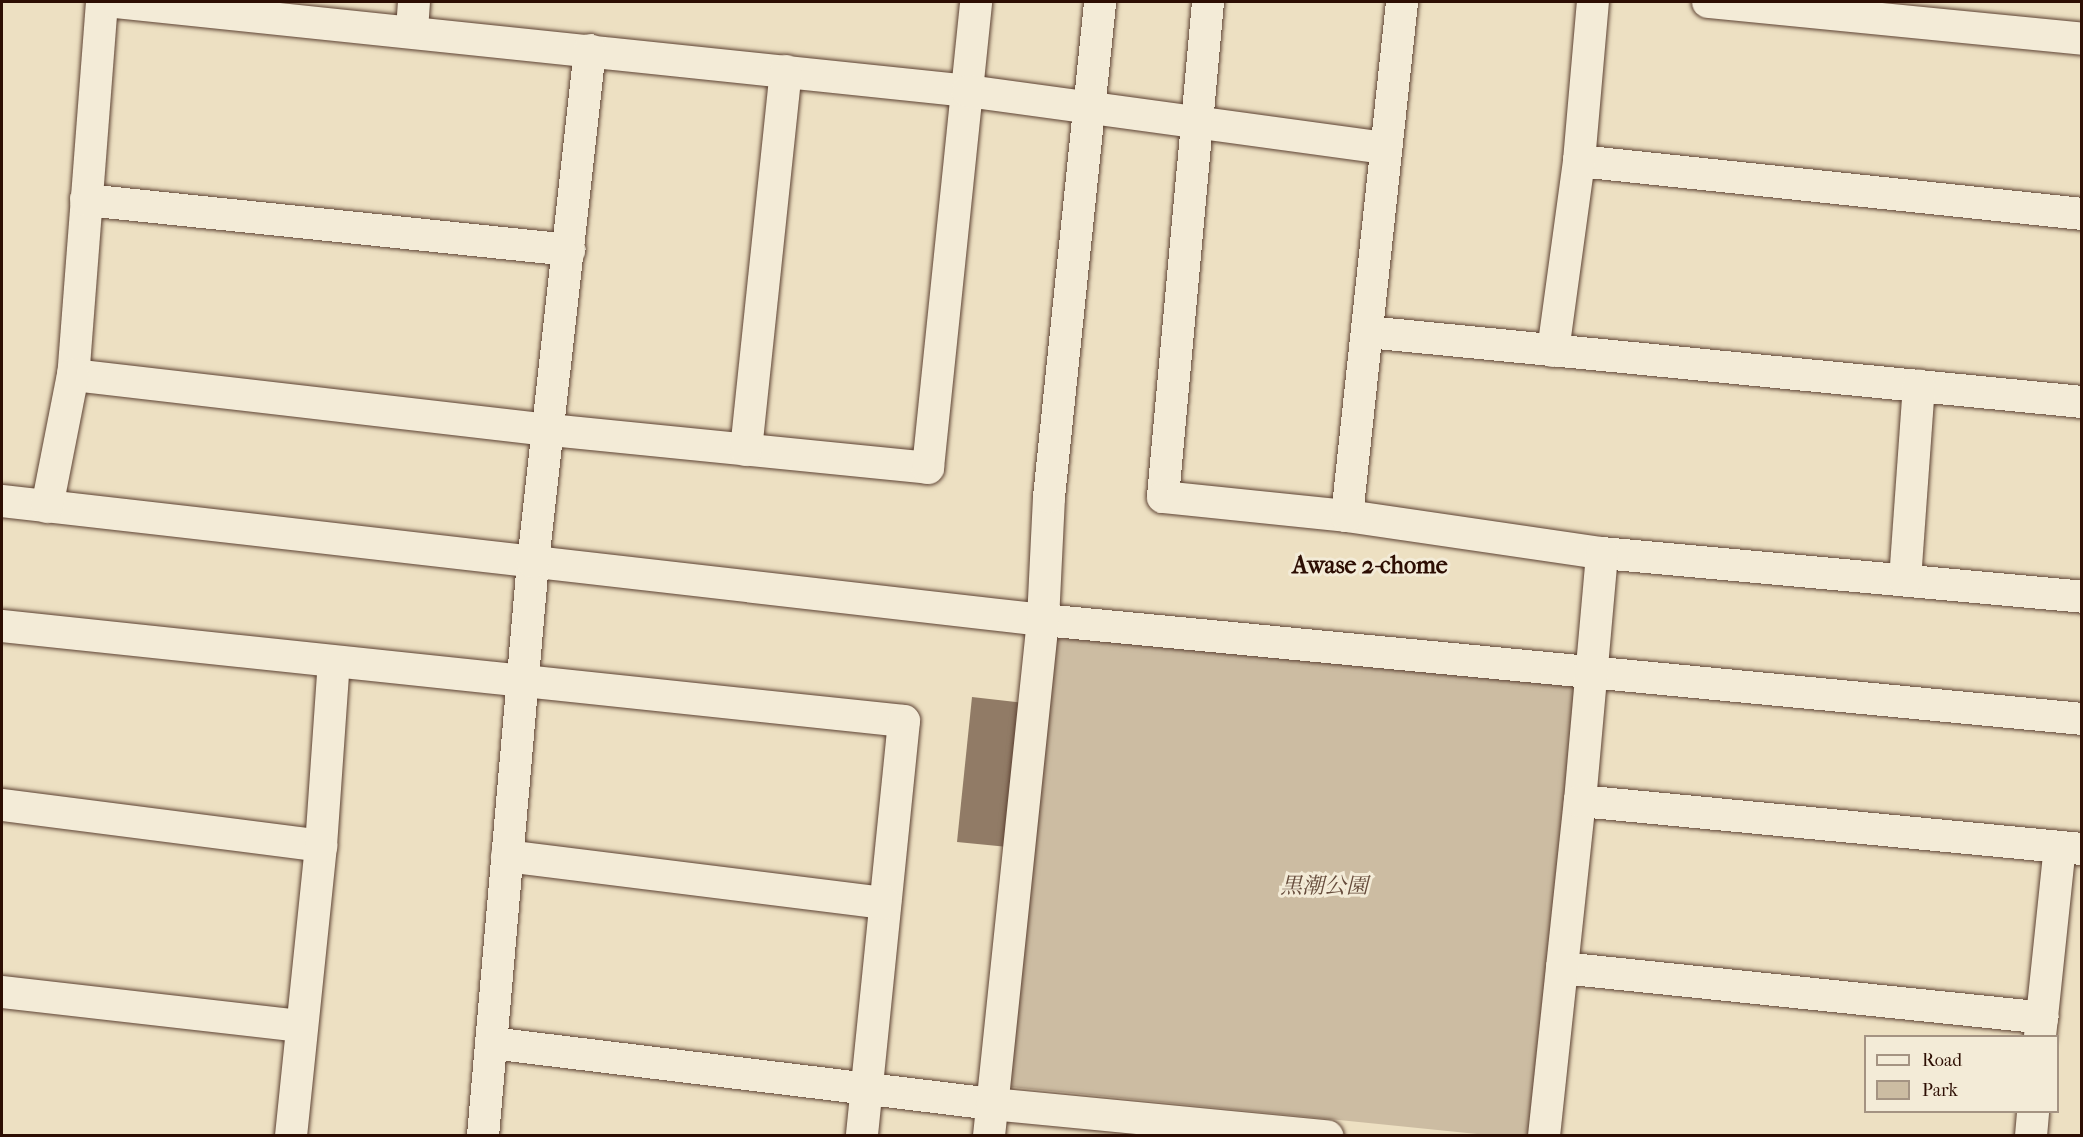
<!DOCTYPE html>
<meta charset="utf-8">
<style>
body{margin:0}
#map{position:relative;width:2083px;height:1137px;overflow:hidden;background:#ede0c2;font-family:"IM FELL French Canon","Noto Serif JP",serif}
div>[style]{position:absolute}
[style*='--x']{left:calc(var(--x)*1px);top:calc(var(--y)*1px);width:calc(var(--w)*1px);rotate:calc(var(--a)*1deg)}
.green>*{inset:0;background:#ccbca2}
.building>*{inset:0;background:#917b66}
.roads{filter:drop-shadow(0 0 2px #5d4233) drop-shadow(0 0 2px #5d4233)}
.minor>*{height:32px;margin:-16px;padding:0 16px;transform-origin:16px;border-radius:16px;background:#f3ebd7}
span{translate:-50% -50%;white-space:nowrap;text-align:center;line-height:1.15;-webkit-text-stroke:6px #f3ebd7;paint-order:stroke}
.park-label{font-size:22px;color:#654b3b;font-style:italic}
.neighbourhood-label{font-size:24px;color:#2d0e03;font-weight:700}
.frame{position:absolute;inset:0;border:3px solid #2d0e03;pointer-events:none}
.legend{position:absolute;left:1864px;top:1035px;width:195px;height:78px;box-sizing:border-box;background:#f3ebd7;border:2px solid #a49382;margin:0;padding:8px 10px;list-style:none;font-size:18px;color:#2d0e03}
.legend li{display:flex;align-items:center;gap:12px;height:30px}
.legend b{width:30px;border:2px solid #a49382}
</style>
<div id="map">
<div class="green">
<div style="clip-path:polygon(1048px 628px,1580px 682px,1534px 1135px,1487px 1135px,1002px 1086px)"></div>
</div>
<div class="building">
<div style="clip-path:polygon(972px 697px,1024px 703px,1008px 847px,957px 842px)"></div>
</div>
<div class="roads">
<div class="minor">
<div style="--x:102;--y:2;--w:374;--a:94.4"></div>
<div style="--x:73;--y:375;--w:480;--a:6.6"></div>
<div style="--x:550;--y:430;--w:380;--a:5.7"></div>
<div style="--x:928;--y:468;--w:468;--a:-84.1"></div>
<div style="--x:116;--y:2;--w:857;--a:5.96"></div>
<div style="--x:968;--y:91;--w:422;--a:7.8"></div>
<div style="--x:1208;--y:2;--w:497;--a:95.2"></div>
<div style="--x:1163;--y:497;--w:185;--a:5.9"></div>
<div style="--x:1347;--y:516;--w:258;--a:8.3"></div>
<div style="--x:1602;--y:553;--w:482;--a:5.2"></div>
<div style="--x:1708;--y:2;--w:376;--a:5.6"></div>
<div style="--x:412;--y:30;--w:28;--a:-86"></div>
<div style="--x:1579;--y:161;--w:506;--a:6.01"></div>
<div style="--x:86;--y:200;--w:486;--a:5.9"></div>
<div style="--x:1367;--y:332;--w:718;--a:5.59"></div>
<div style="--x:1553;--y:351;--w:192;--a:-82.2"></div>
<div style="--x:1579;--y:161;--w:160;--a:-85"></div>
<div style="--x:746;--y:450;--w:381;--a:-84"></div>
<div style="--x:2;--y:501;--w:1048;--a:6.52"></div>
<div style="--x:1043;--y:620;--w:1044;--a:5.44"></div>
<div style="--x:47;--y:507;--w:135;--a:-78.9"></div>
<div style="--x:1347;--y:516;--w:517;--a:-83.89"></div>
<div style="--x:1905;--y:580;--w:195;--a:-85.9"></div>
<div style="--x:2;--y:626;--w:907;--a:6.01"></div>
<div style="--x:904;--y:721;--w:417;--a:95.8"></div>
<div style="--x:1580;--y:801;--w:249;--a:-84.9"></div>
<div style="--x:2;--y:805;--w:322;--a:7.3"></div>
<div style="--x:507;--y:856;--w:381;--a:7.1"></div>
<div style="--x:1562;--y:968;--w:483;--a:5.9"></div>
<div style="--x:2;--y:992;--w:301;--a:6.5"></div>
<div style="--x:2040;--y:1036;--w:190;--a:-84"></div>
<div style="--x:491;--y:1043;--w:505;--a:6.94"></div>
<div style="--x:992;--y:1104;--w:337;--a:5.5"></div>
<div style="--x:291;--y:1136;--w:292;--a:-84.1"></div>
<div style="--x:321;--y:846;--w:184;--a:-86"></div>
<div style="--x:483;--y:1136;--w:576;--a:-85.02"></div>
<div style="--x:533;--y:562;--w:515;--a:-83.65"></div>
<div style="--x:989;--y:1136;--w:519;--a:-84.03"></div>
<div style="--x:1043;--y:620;--w:123;--a:-87.2"></div>
<div style="--x:1049;--y:497;--w:498;--a:-84.1"></div>
<div style="--x:1544;--y:1136;--w:337;--a:-83.9"></div>
<div style="--x:1580;--y:801;--w:504;--a:5.46"></div>
<div style="--x:2031;--y:1136;--w:24;--a:-85"></div>
</div>
</div>
<div class="park-label">
<span style="left:1324px;top:887px">黒潮公園</span>
</div>
<div class="neighbourhood-label">
<span style="left:1370px;top:566px">Awase 2-chome</span>
</div>
<div class="frame"></div>
<ul class="legend">
<li><b style="height:8px;background:#f3ebd7"></b>Road</li>
<li><b style="height:16px;background:#ccbca2"></b>Park</li>
</ul>
</div>
